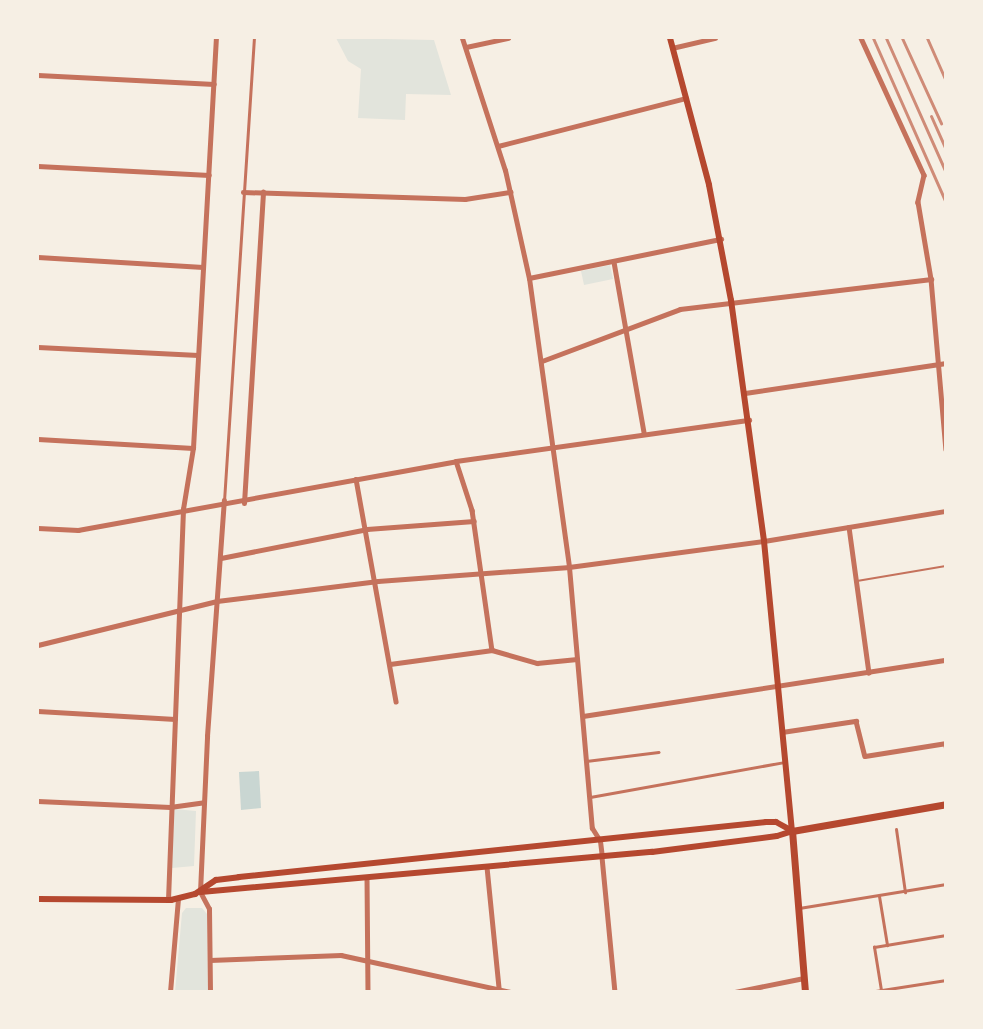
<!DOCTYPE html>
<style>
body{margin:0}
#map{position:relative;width:983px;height:1029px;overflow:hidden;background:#f6efe4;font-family:Lora,serif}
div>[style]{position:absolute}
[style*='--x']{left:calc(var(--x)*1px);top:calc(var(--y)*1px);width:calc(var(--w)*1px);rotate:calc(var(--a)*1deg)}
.green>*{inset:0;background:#e2e4dc}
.water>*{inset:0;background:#c9d6d2}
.service>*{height:2px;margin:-1px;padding:0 1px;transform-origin:1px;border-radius:1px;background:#c5725c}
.pedestrian>*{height:3px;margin:-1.5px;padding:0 1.5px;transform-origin:1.5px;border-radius:1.5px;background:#c5725c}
.minor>*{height:4.5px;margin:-2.25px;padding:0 2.25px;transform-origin:2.25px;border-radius:2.25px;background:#c5725c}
.tertiary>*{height:5px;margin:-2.5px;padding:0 2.5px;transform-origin:2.5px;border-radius:2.5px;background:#c5725c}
.secondary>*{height:6px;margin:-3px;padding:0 3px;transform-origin:3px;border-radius:3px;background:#b5482f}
.primary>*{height:7px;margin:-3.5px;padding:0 3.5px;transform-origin:3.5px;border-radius:3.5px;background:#b5482f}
.rail>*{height:3px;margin:-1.5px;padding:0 1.5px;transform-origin:1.5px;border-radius:1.5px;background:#cf8b77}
span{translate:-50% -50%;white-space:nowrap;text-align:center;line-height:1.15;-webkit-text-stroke:4.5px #f6efe4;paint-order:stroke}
.frame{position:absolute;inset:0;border:39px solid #f6efe4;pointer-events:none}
</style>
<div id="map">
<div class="green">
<div style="clip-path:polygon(336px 38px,434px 40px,451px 95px,406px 94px,405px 120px,358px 118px,361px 69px,348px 61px)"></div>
<div style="clip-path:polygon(610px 265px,613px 279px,584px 285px,581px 271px)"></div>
<div style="clip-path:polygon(174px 809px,196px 811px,194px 866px,172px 868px)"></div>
<div style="clip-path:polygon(186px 908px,202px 908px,207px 914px,208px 991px,175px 992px,182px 913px)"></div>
</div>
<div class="water">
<div style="clip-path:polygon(259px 771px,261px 808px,241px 810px,239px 772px)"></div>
</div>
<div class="service">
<div style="--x:857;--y:581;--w:90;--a:-9.6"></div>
</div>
<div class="pedestrian">
<div style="--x:224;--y:501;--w:464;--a:-86.3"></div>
<div style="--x:944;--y:743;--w:10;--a:79"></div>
<div style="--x:586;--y:761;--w:73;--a:-7.1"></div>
<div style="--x:590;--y:797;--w:197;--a:-10.2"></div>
<div style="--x:896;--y:829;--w:64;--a:81.9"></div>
<div style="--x:879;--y:896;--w:50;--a:80.7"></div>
<div style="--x:799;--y:908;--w:149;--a:-9.3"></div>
<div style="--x:881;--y:990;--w:44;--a:-99.2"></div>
<div style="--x:874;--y:947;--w:73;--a:-9.5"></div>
<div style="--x:869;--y:992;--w:78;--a:-8.9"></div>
</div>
<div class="minor">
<div style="--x:861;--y:38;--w:151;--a:65.3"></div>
<div style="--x:924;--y:175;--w:28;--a:103"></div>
<div style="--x:918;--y:202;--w:78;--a:80.4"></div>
<div style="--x:931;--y:279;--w:171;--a:85"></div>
<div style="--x:466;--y:47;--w:43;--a:-12.1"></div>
<div style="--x:672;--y:48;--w:44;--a:-13.1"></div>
<div style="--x:38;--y:75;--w:176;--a:2.9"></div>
<div style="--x:498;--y:146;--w:194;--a:-14.3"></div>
<div style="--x:38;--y:166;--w:171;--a:3"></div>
<div style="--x:243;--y:192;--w:222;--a:1.8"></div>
<div style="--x:465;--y:199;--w:46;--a:-8.8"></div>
<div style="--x:38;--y:257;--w:165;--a:3.5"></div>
<div style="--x:614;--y:262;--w:174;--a:80"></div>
<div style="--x:529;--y:278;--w:196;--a:-11.5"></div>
<div style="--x:38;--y:347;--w:160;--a:2.9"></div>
<div style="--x:542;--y:361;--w:147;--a:-20.6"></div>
<div style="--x:680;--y:309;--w:253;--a:-6.8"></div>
<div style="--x:745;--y:393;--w:203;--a:-8.5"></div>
<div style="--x:38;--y:439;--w:155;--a:3.3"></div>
<div style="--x:456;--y:461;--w:52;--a:71.9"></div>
<div style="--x:472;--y:510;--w:141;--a:81.9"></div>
<div style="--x:356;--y:479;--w:226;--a:79.8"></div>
<div style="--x:849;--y:527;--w:147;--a:82.2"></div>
<div style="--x:38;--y:528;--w:40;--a:2.9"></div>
<div style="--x:78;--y:530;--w:384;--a:-10.3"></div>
<div style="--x:456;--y:461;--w:296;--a:-8"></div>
<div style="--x:221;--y:558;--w:149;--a:-11.2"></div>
<div style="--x:367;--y:529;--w:107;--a:-4.3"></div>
<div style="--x:38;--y:645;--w:184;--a:-13.8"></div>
<div style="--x:217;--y:601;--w:162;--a:-7.1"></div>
<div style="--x:378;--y:581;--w:192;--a:-4.2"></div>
<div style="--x:569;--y:567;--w:197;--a:-7.6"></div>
<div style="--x:764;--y:541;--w:184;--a:-9.4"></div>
<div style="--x:390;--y:664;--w:103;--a:-7.8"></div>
<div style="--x:492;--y:650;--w:47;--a:16.1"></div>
<div style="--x:537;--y:663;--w:40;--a:-5.7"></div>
<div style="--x:38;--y:711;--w:137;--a:3.3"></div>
<div style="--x:583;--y:716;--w:367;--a:-8.8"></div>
<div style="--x:782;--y:732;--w:75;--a:-8.5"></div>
<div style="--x:856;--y:721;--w:36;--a:76"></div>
<div style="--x:865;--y:756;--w:82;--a:-9.1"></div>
<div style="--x:38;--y:801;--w:132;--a:2.6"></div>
<div style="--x:170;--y:807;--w:34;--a:-8"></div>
<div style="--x:602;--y:857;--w:136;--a:84.5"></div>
<div style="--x:487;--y:867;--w:122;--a:84.3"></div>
<div style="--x:367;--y:877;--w:115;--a:89.5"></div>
<div style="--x:168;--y:900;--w:391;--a:-87.8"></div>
<div style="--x:183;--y:509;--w:62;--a:-80.7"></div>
<div style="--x:193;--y:448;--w:411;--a:-86.8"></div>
<div style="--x:210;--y:960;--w:131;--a:-2.2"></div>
<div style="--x:341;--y:955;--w:174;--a:12.3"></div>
<div style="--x:170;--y:992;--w:93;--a:-85.1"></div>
<div style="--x:210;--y:992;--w:83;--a:-90.7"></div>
<div style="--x:209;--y:909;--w:19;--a:-118"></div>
<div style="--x:200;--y:892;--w:156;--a:-87.4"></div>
<div style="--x:207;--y:736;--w:236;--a:-85.9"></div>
<div style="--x:735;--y:992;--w:70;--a:-11.5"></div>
</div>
<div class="tertiary">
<div style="--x:462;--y:38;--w:139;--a:72"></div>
<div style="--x:505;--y:170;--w:111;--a:77.5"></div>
<div style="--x:529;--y:278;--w:292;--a:82.1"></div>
<div style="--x:569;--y:567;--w:262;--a:85"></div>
<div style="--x:592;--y:828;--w:15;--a:58"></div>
<div style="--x:600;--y:841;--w:16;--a:83"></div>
<div style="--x:244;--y:503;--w:312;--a:-86.5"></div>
</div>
<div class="secondary">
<div style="--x:670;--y:38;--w:152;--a:75.1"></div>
<div style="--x:709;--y:185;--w:117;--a:79.2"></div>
<div style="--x:731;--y:300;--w:243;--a:82.2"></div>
<div style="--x:764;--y:541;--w:291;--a:84.5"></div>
<div style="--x:201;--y:892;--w:453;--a:-5.1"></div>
<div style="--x:652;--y:852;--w:126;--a:-7.3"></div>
<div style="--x:777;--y:836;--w:16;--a:-18"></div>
<div style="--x:38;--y:899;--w:133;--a:0.4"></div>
<div style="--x:171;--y:900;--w:25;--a:-14"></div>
<div style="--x:195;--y:894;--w:25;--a:-34"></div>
<div style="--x:216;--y:880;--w:23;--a:-7"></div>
<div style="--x:239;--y:877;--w:530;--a:-5.96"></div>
<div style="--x:766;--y:822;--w:10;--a:0"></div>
<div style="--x:776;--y:822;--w:18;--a:29"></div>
</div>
<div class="primary">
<div style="--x:805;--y:992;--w:162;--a:-94.6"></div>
<div style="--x:792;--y:831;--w:156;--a:-9.9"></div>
</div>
<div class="rail">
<div style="--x:873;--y:38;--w:180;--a:66.1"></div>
<div style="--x:886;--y:38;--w:148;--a:66"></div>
<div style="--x:902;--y:38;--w:94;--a:65.4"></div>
<div style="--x:927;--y:38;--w:47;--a:66.2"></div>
<div style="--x:931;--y:116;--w:36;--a:66"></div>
</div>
<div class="frame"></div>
</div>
